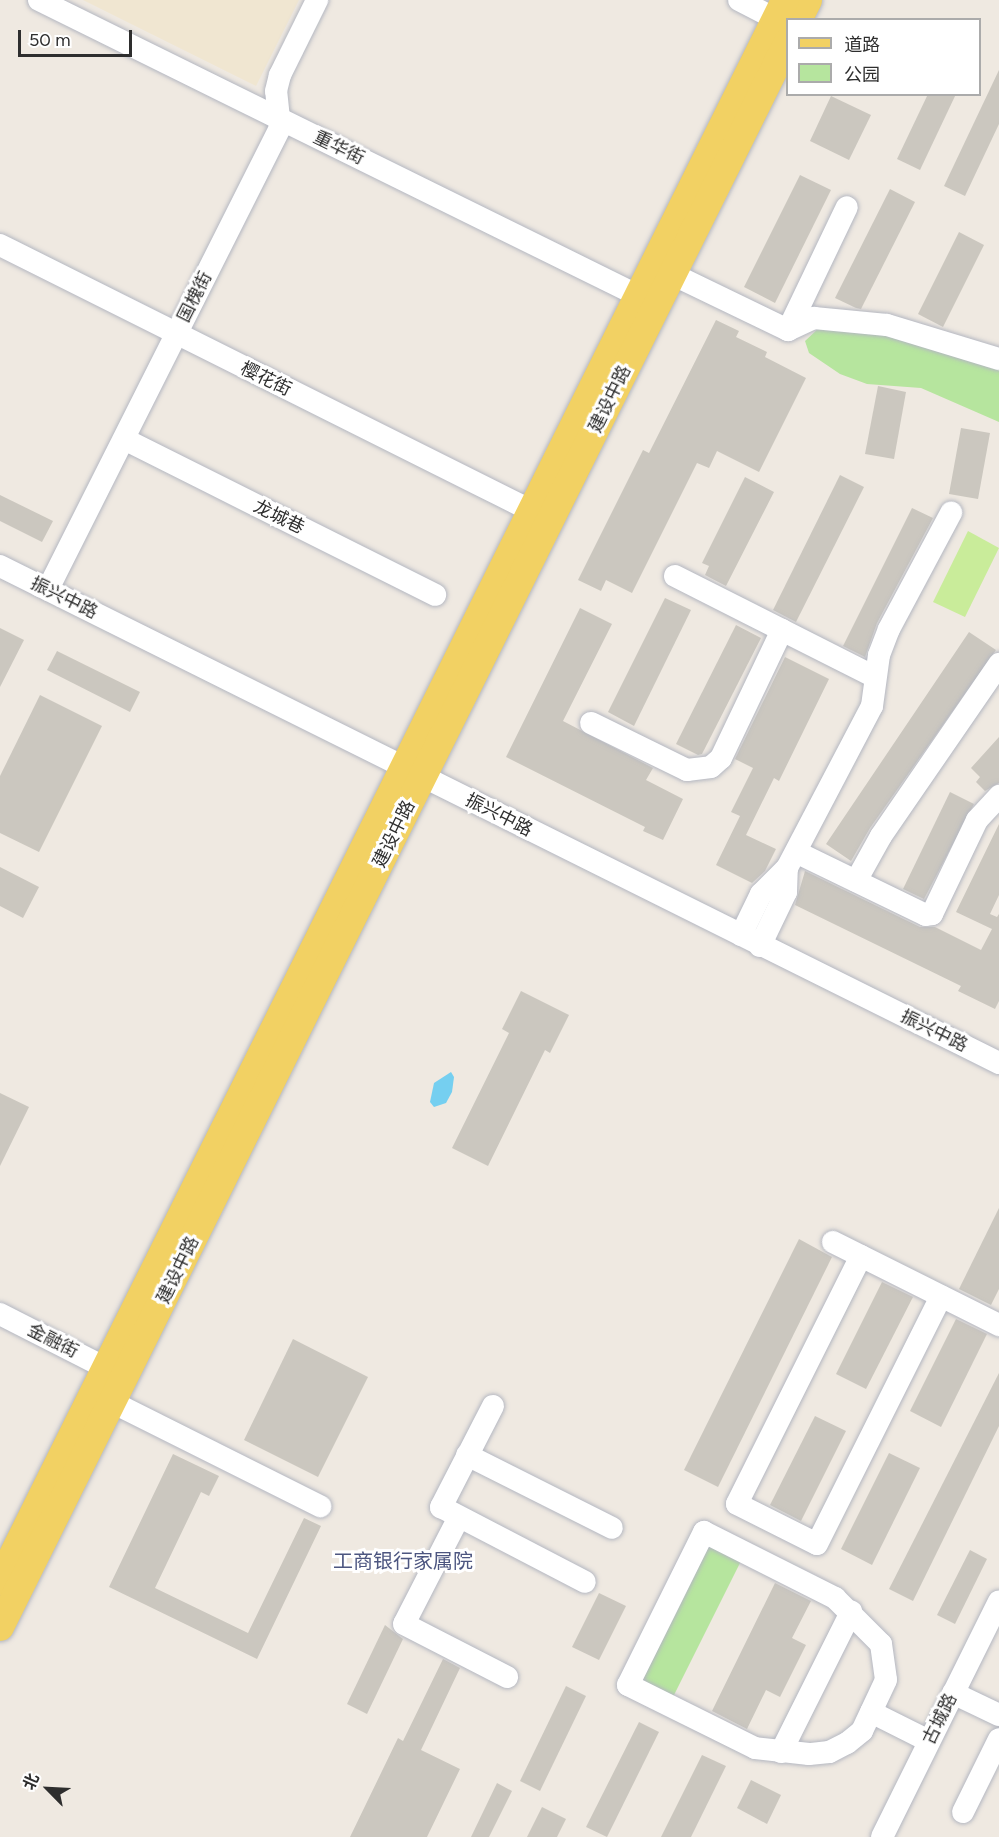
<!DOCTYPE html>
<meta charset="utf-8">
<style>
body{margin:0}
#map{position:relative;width:999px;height:1837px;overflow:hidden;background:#efe9e1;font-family:Figtree,"Noto Sans SC",sans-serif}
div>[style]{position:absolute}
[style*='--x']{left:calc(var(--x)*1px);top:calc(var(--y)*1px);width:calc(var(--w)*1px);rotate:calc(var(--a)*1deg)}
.education>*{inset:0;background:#f0e6d1}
.green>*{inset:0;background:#b6e59e}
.pitch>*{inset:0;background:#c9ec9a}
.water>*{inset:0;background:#75cff0}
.building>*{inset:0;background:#cbc7bf}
.roads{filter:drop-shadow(0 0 2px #b4b7c1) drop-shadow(0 0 2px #b4b7c1)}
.minor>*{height:22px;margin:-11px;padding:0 11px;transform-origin:11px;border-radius:11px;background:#fff}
.major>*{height:28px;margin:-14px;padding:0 14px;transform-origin:14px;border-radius:14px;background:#f2d163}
span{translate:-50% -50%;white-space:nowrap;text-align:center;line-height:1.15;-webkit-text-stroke:6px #fff;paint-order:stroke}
.street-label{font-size:18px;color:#2e2e2e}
.neighbourhood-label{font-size:20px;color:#4d5680}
.legend{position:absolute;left:786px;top:18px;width:195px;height:78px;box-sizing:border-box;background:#fff;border:2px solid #ababab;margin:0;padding:8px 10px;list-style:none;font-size:18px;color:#2e2e2e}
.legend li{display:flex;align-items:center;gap:12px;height:30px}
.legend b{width:30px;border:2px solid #ababab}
.north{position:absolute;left:18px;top:1759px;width:60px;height:60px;-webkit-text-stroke:4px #fff;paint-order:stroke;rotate:294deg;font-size:16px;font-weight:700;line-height:24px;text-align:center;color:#2e2e2e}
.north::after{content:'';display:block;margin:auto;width:21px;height:27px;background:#2e2e2e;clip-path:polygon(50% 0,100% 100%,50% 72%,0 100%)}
.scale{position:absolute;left:18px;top:30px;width:114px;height:27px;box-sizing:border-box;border:3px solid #2e2e2e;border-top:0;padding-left:8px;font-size:18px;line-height:21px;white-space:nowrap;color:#2e2e2e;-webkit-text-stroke:4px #fff;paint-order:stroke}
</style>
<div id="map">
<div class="education">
<div style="clip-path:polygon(83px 0,299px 0,256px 86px)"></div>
</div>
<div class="green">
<div style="clip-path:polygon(821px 326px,861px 328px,999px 367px,999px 422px,921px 388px,867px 384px,840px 374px,809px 353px,805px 341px)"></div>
<div style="clip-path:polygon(710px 1543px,742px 1559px,672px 1699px,641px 1683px)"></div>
</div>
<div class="pitch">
<div style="clip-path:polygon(968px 531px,999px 548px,965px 617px,933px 602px)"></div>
</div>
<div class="water">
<div style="clip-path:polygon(451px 1072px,454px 1077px,452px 1092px,446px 1103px,434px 1107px,430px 1102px,434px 1083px)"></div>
</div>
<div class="building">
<div style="clip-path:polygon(999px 70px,999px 124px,965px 196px,944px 186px)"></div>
<div style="clip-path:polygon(928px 94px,956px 94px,920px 170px,897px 159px)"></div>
<div style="clip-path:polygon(831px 96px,871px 115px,849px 160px,810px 141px)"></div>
<div style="clip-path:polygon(800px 175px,831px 190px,775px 303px,744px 287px)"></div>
<div style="clip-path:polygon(890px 189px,915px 202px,861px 309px,856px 308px,835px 298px)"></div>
<div style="clip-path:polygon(959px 232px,984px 245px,943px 327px,918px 314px)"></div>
<div style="clip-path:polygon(716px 320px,739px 331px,736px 337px,767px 352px,765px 357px,806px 378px,759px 472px,717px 451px,709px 468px,697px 463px,632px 593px,606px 580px,601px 591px,578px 580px,643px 450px,649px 453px)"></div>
<div style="clip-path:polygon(878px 386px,906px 392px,894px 459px,865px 454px)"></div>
<div style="clip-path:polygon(961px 428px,990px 433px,978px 499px,949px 494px)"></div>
<div style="clip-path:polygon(840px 475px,864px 487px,796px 622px,773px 610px)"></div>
<div style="clip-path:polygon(745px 477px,774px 492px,726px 586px,705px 575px,709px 566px,702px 563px)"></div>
<div style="clip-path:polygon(0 495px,53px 521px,42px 542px,0 521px)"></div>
<div style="clip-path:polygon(912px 508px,933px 518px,877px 623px,865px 657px,843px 646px)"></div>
<div style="clip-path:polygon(665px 598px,691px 610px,634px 726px,608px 712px)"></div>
<div style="clip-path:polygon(580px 608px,612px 624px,563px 721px,653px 768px,646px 780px,683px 799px,663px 840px,643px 831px,645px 827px,506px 757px)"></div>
<div style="clip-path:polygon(736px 625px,761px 638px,702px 754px,698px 755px,676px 744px)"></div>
<div style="clip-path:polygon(0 628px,24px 640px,0 687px)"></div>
<div style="clip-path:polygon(969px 632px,996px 650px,870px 828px,851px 861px,826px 844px)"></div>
<div style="clip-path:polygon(57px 651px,140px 692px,130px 712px,47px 670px)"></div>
<div style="clip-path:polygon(785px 657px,829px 679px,779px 781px,774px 778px,746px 835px,776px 849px,765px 871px,752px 883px,716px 865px,740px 816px,731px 812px,753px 768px,735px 759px)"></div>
<div style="clip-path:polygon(40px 695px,102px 726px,39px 852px,0 833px,0 776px)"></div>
<div style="clip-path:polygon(999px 737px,999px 783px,985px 791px,976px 782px,980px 777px,971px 768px)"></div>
<div style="clip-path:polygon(950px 792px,974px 804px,924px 899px,903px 889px)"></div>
<div style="clip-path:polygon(999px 824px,999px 895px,990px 914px,997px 917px,999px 914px,999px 1001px,995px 1009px,958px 991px,961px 986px,795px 905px,805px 871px,920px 927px,935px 927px,981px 950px,992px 929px,956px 912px)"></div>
<div style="clip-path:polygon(0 867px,39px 887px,23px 918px,0 906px)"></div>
<div style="clip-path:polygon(521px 991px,569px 1015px,550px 1053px,545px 1050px,488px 1166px,452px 1148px,509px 1033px,502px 1029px)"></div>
<div style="clip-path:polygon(0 1093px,29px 1107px,0 1166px)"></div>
<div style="clip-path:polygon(999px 1208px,999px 1289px,991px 1305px,959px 1289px)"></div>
<div style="clip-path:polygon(799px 1239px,832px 1257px,718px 1487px,684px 1470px)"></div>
<div style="clip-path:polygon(882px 1282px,913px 1297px,866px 1389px,836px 1374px)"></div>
<div style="clip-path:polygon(956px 1319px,987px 1334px,941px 1427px,910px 1411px)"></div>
<div style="clip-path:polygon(293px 1339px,368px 1377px,318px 1477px,244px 1440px)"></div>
<div style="clip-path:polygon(999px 1373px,999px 1426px,913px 1601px,889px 1589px)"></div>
<div style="clip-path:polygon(815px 1416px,846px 1431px,801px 1521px,770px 1505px)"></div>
<div style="clip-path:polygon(889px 1453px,920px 1468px,872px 1565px,841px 1549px)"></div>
<div style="clip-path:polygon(173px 1454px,219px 1476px,209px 1496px,201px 1492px,155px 1588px,248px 1633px,304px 1518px,321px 1526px,257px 1659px,109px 1587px)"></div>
<div style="clip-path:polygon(970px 1550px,987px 1559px,955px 1624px,937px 1615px)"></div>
<div style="clip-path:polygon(775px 1583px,811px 1601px,792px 1638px,806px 1645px,780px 1697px,766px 1690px,747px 1729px,712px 1711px)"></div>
<div style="clip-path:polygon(599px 1593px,626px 1606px,599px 1660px,572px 1647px)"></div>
<div style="clip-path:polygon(385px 1625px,403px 1639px,367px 1714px,347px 1704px)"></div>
<div style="clip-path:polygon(443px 1659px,460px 1668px,421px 1750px,460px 1769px,427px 1837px,350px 1837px,398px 1738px,403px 1741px)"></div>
<div style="clip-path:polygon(566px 1686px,586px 1696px,540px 1791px,520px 1781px)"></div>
<div style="clip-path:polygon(639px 1722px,659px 1732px,607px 1837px,586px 1827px)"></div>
<div style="clip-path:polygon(702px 1755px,726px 1766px,691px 1837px,661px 1837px)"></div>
<div style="clip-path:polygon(751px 1780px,781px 1795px,767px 1824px,737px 1808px)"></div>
<div style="clip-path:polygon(497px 1783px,512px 1791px,489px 1837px,471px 1837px)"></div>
<div style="clip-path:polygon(542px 1807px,566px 1819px,557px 1837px,527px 1837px)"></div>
</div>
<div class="roads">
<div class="minor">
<div style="--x:39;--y:0;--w:669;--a:26.26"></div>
<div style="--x:739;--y:0;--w:42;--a:27.2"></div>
<div style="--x:0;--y:245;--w:595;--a:26.57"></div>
<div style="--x:672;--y:274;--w:129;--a:25.8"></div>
<div style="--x:788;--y:330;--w:136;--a:-64.4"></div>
<div style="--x:788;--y:330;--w:29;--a:-25"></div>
<div style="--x:814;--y:318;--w:73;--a:5.5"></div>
<div style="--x:887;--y:325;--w:117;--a:16.9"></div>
<div style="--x:124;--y:439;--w:348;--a:26.6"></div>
<div style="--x:0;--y:566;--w:1116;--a:26.45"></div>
<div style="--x:675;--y:576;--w:224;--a:26.8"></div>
<div style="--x:48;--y:589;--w:516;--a:-63.29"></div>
<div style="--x:280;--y:128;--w:37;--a:-96"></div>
<div style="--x:276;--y:91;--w:16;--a:-76"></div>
<div style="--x:280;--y:75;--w:84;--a:-63.7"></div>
<div style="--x:591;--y:723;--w:107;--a:26.1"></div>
<div style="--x:687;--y:770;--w:24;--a:-7"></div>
<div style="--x:711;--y:767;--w:13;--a:-42"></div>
<div style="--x:721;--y:758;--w:142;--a:-64.5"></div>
<div style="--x:796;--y:852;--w:144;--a:25.9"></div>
<div style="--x:926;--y:915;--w:6;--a:-9"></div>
<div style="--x:932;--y:914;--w:104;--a:-64.4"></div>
<div style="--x:977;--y:820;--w:33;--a:-47"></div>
<div style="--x:856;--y:881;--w:51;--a:-60.9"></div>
<div style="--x:881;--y:836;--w:209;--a:-55.5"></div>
<div style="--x:741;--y:935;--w:46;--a:-64"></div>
<div style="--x:761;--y:894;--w:37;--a:-45"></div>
<div style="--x:787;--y:868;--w:183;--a:-62.3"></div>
<div style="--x:872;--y:706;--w:51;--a:-82.2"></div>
<div style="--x:879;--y:655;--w:28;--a:-69"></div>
<div style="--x:889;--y:629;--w:132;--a:-61.9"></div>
<div style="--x:760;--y:946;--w:60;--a:-64.3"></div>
<div style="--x:786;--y:892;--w:24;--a:-88"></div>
<div style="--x:833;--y:1242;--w:186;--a:26.6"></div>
<div style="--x:861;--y:1256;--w:277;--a:116.6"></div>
<div style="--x:737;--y:1504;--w:89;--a:26.6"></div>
<div style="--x:817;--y:1544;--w:277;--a:-63.4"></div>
<div style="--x:0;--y:1314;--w:119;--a:27"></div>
<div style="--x:112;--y:1402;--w:233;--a:26.6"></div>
<div style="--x:493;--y:1406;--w:114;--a:117.2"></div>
<div style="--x:441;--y:1507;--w:162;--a:27.5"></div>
<div style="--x:467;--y:1455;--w:162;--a:26.7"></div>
<div style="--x:459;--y:1517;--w:120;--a:117.2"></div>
<div style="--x:404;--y:1624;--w:116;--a:27.2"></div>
<div style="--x:704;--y:1532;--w:147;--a:26.7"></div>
<div style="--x:835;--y:1598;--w:65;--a:45"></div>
<div style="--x:881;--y:1644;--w:36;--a:82"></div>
<div style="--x:886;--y:1680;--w:56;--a:115.2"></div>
<div style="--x:862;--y:1731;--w:19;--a:141"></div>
<div style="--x:847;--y:1743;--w:20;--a:153"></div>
<div style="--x:829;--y:1752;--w:20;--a:174"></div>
<div style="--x:809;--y:1754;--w:54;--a:-173.7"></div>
<div style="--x:755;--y:1748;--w:142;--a:-153.6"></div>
<div style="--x:628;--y:1685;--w:171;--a:-63.6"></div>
<div style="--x:953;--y:1693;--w:51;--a:25.6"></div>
<div style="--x:871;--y:1712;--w:65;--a:26.6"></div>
<div style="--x:781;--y:1752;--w:157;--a:-63.4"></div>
<div style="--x:963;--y:1812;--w:81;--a:-63.7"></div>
<div style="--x:882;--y:1837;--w:263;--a:-63.6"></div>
</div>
<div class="major">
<div style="--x:798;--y:20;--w:22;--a:-63"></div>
<div style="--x:0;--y:1581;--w:1765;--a:-63.59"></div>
<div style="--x:0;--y:1627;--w:1770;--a:-63.57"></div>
</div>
</div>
<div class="street-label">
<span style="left:339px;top:148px;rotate:26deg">重华街</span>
<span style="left:195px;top:297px;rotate:-63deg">国槐街</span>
<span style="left:266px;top:379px;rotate:26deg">樱花街</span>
<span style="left:610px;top:399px;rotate:-64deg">建设中路</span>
<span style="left:279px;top:517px;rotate:26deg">龙城巷</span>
<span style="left:64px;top:598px;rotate:26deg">振兴中路</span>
<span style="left:499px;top:815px;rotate:27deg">振兴中路</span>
<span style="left:394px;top:834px;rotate:-64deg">建设中路</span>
<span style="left:934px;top:1031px;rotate:26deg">振兴中路</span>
<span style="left:178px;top:1270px;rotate:-64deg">建设中路</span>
<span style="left:53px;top:1341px;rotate:27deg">金融街</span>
<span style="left:940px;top:1719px;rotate:-64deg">古城路</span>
</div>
<div class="neighbourhood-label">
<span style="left:403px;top:1561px">工商银行家属院</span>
</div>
<ul class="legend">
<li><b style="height:8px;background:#f2d163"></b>道路</li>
<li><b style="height:16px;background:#b6e59e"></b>公园</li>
</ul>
<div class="north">北</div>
<div class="scale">50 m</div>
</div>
